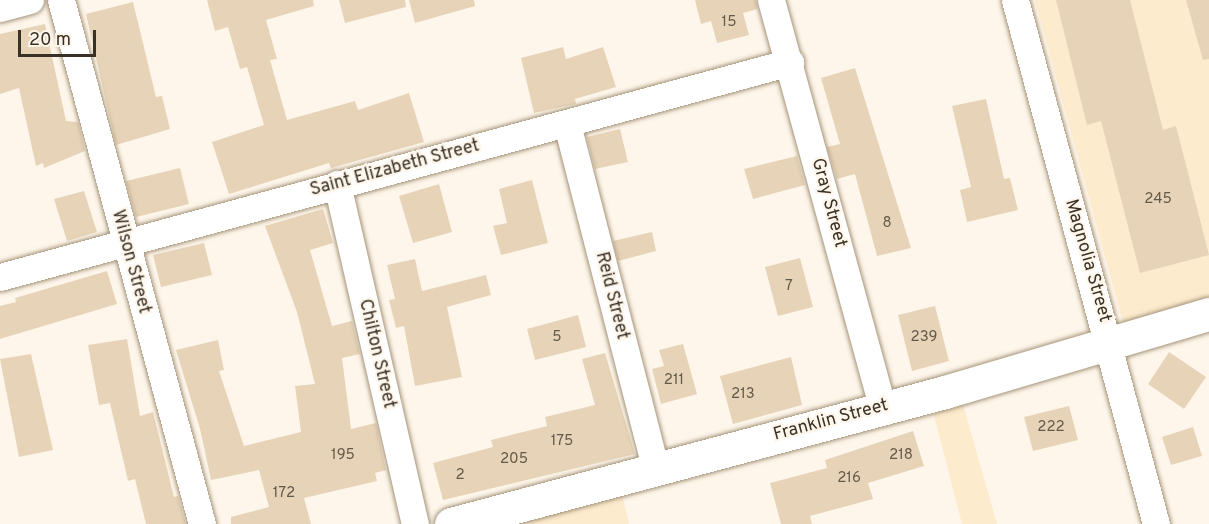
<!DOCTYPE html>
<style>
body{margin:0}
#map{position:relative;width:1209px;height:524px;overflow:hidden;background:#fef6eb;font-family:Overpass,sans-serif}
div>[style]{position:absolute}
[style*='--x']{left:calc(var(--x)*1px);top:calc(var(--y)*1px);width:calc(var(--w)*1px);rotate:calc(var(--a)*1deg)}
.built>*{inset:0;background:#fdebce}
.building>*{inset:0;background:#e7d4b8}
.roads{filter:drop-shadow(0 0 2px #a59479) drop-shadow(0 0 2px #a59479)}
.minor>*{height:27px;margin:-13.5px;padding:0 13.5px;transform-origin:13.5px;border-radius:13.5px;background:#fff}
.tertiary>*{height:33px;margin:-16.5px;padding:0 16.5px;transform-origin:16.5px;border-radius:16.5px;background:#fff}
span{translate:-50% -50%;white-space:nowrap;text-align:center;line-height:1.15;-webkit-text-stroke:4.5px #fef6eb;paint-order:stroke}
.number-label{font-size:15px;color:#645a4a}
.number-label span{-webkit-text-stroke-width:0}
.street-label{font-size:18px;color:#393126}
.scale{position:absolute;left:18px;top:30px;width:78px;height:27px;box-sizing:border-box;border:3px solid #393126;border-top:0;padding-left:8px;font-size:18px;line-height:21px;white-space:nowrap;color:#393126;-webkit-text-stroke:4px #fef6eb;paint-order:stroke}
</style>
<div id="map">
<div class="built">
<div style="clip-path:polygon(1035px 0,1209px 0,1209px 299px,1123px 323px)"></div>
<div style="clip-path:polygon(962px 401px,997px 524px,962px 524px,932px 408px)"></div>
<div style="clip-path:polygon(621px 490px,629px 524px,492px 524px)"></div>
</div>
<div class="building">
<div style="clip-path:polygon(207px 0,313px 0,314px 6px,266px 20px,277px 59px,270px 60px,287px 120px,355px 101px,358px 110px,409px 93px,424px 142px,331px 168px,329px 163px,229px 194px,212px 142px,264px 125px,247px 67px,240px 69px,228px 27px,215px 31px)"></div>
<div style="clip-path:polygon(339px 0,405px 0,406px 7px,345px 23px)"></div>
<div style="clip-path:polygon(409px 0,474px 0,475px 6px,415px 23px)"></div>
<div style="clip-path:polygon(695px 0,756px 0,757px 9px,743px 13px,749px 35px,717px 43px,711px 21px,701px 24px)"></div>
<div style="clip-path:polygon(1056px 0,1130px 0,1163px 130px,1176px 126px,1209px 255px,1140px 273px,1101px 121px,1087px 125px)"></div>
<div style="clip-path:polygon(1186px 0,1209px 0,1209px 59px,1203px 60px)"></div>
<div style="clip-path:polygon(133px 2px,156px 97px,162px 96px,170px 129px,116px 145px,86px 14px)"></div>
<div style="clip-path:polygon(45px 24px,66px 121px,78px 122px,85px 151px,44px 168px,43px 163px,36px 166px,19px 88px,0 94px,0 34px)"></div>
<div style="clip-path:polygon(563px 47px,566px 59px,603px 47px,616px 87px,575px 99px,576px 104px,534px 113px,521px 58px)"></div>
<div style="clip-path:polygon(855px 68px,911px 248px,877px 256px,855px 174px,837px 179px,827px 147px,840px 144px,821px 78px)"></div>
<div style="clip-path:polygon(986px 99px,1004px 179px,1010px 178px,1018px 210px,967px 222px,960px 190px,971px 187px,952px 106px)"></div>
<div style="clip-path:polygon(620px 129px,628px 162px,595px 169px,587px 137px)"></div>
<div style="clip-path:polygon(797px 156px,805px 185px,753px 199px,744px 169px)"></div>
<div style="clip-path:polygon(180px 168px,189px 204px,136px 217px,126px 181px)"></div>
<div style="clip-path:polygon(532px 180px,548px 243px,501px 255px,493px 226px,507px 223px,499px 189px)"></div>
<div style="clip-path:polygon(439px 184px,452px 232px,413px 243px,399px 196px)"></div>
<div style="clip-path:polygon(84px 191px,97px 232px,67px 241px,54px 199px)"></div>
<div style="clip-path:polygon(323px 209px,333px 243px,310px 250px,332px 326px,352px 321px,360px 354px,342px 358px,351px 429px,376px 423px,386px 470px,375px 473px,377px 481px,304px 498px,311px 524px,231px 524px,231px 517px,269px 507px,259px 470px,211px 480px,200px 429px,176px 350px,218px 340px,224px 370px,219px 371px,244px 446px,301px 432px,295px 386px,315px 384px,297px 312px,265px 226px)"></div>
<div style="clip-path:polygon(652px 232px,656px 251px,618px 261px,613px 241px)"></div>
<div style="clip-path:polygon(204px 243px,212px 275px,161px 287px,153px 255px)"></div>
<div style="clip-path:polygon(800px 258px,813px 307px,778px 316px,765px 267px)"></div>
<div style="clip-path:polygon(415px 259px,422px 291px,486px 275px,491px 295px,447px 307px,462px 377px,415px 386px,404px 326px,396px 328px,389px 300px,395px 299px,387px 265px)"></div>
<div style="clip-path:polygon(107px 271px,117px 304px,0 339px,0 306px,16px 302px,15px 298px)"></div>
<div style="clip-path:polygon(935px 306px,949px 361px,912px 371px,898px 315px)"></div>
<div style="clip-path:polygon(578px 315px,586px 347px,535px 360px,527px 329px)"></div>
<div style="clip-path:polygon(127px 339px,140px 416px,153px 412px,174px 497px,178px 496px,186px 524px,146px 524px,135px 479px,128px 481px,110px 403px,99px 405px,88px 345px)"></div>
<div style="clip-path:polygon(683px 344px,697px 394px,661px 404px,652px 369px,664px 366px,659px 350px)"></div>
<div style="clip-path:polygon(1169px 352px,1206px 377px,1184px 409px,1148px 384px)"></div>
<div style="clip-path:polygon(605px 353px,635px 454px,443px 500px,433px 463px,493px 447px,491px 440px,547px 426px,545px 417px,595px 405px,582px 359px)"></div>
<div style="clip-path:polygon(31px 354px,53px 450px,19px 457px,0 359px)"></div>
<div style="clip-path:polygon(791px 357px,802px 405px,733px 424px,720px 376px)"></div>
<div style="clip-path:polygon(1069px 406px,1078px 440px,1033px 451px,1024px 417px)"></div>
<div style="clip-path:polygon(1193px 427px,1202px 456px,1171px 465px,1162px 437px)"></div>
<div style="clip-path:polygon(913px 431px,924px 466px,868px 483px,873px 499px,810px 516px,812px 524px,781px 524px,770px 483px,827px 468px,825px 460px)"></div>
</div>
<div class="roads">
<div class="minor">
<div style="--x:61;--y:0;--w:543;--a:74.94"></div>
<div style="--x:771;--y:0;--w:422;--a:74.7"></div>
<div style="--x:1015;--y:0;--w:543;--a:74.94"></div>
<div style="--x:0;--y:8;--w:31;--a:-15"></div>
<div style="--x:567;--y:124;--w:354;--a:75.6"></div>
<div style="--x:337;--y:184;--w:349;--a:77.1"></div>
<div style="--x:0;--y:277;--w:819;--a:-15.22"></div>
</div>
<div class="tertiary">
<div style="--x:451;--y:524;--w:511;--a:-14.96"></div>
<div style="--x:945;--y:392;--w:275;--a:-16.5"></div>
</div>
</div>
<div class="number-label">
<span style="left:729px;top:23px">15</span>
<span style="left:1158px;top:200px">245</span>
<span style="left:887px;top:224px">8</span>
<span style="left:789px;top:287px">7</span>
<span style="left:557px;top:338px">5</span>
<span style="left:924px;top:338px">239</span>
<span style="left:674px;top:381px">211</span>
<span style="left:743px;top:395px">213</span>
<span style="left:1051px;top:428px">222</span>
<span style="left:562px;top:442px">175</span>
<span style="left:343px;top:456px">195</span>
<span style="left:901px;top:456px">218</span>
<span style="left:514px;top:460px">205</span>
<span style="left:460px;top:476px">2</span>
<span style="left:849px;top:479px">216</span>
<span style="left:284px;top:494px">172</span>
</div>
<div class="street-label">
<span style="left:395px;top:169px;rotate:-15deg">Saint Elizabeth Street</span>
<span style="left:828px;top:203px;rotate:75deg">Gray Street</span>
<span style="left:1087px;top:261px;rotate:74deg">Magnolia Street</span>
<span style="left:130px;top:262px;rotate:75deg">Wilson Street</span>
<span style="left:611px;top:296px;rotate:76deg">Reid Street</span>
<span style="left:376px;top:354px;rotate:77deg">Chilton Street</span>
<span style="left:831px;top:421px;rotate:-15deg">Franklin Street</span>
</div>
<div class="scale">20 m</div>
</div>
